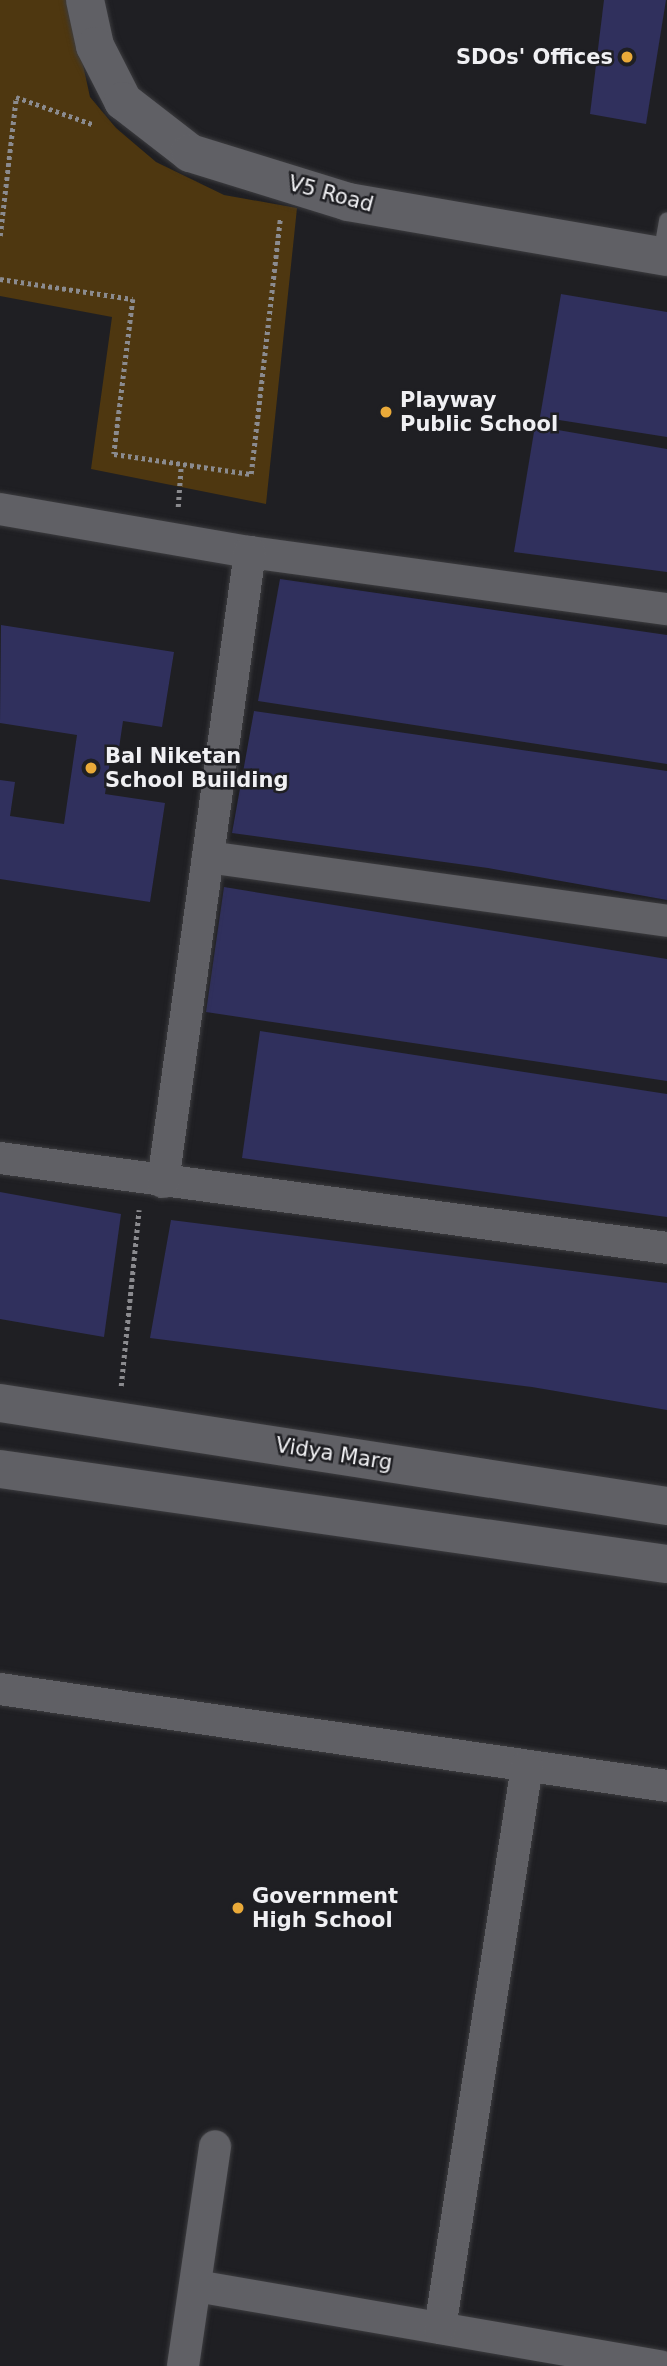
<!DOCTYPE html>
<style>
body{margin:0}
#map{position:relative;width:667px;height:2366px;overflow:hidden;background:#1f1f23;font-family:"DejaVu Sans",sans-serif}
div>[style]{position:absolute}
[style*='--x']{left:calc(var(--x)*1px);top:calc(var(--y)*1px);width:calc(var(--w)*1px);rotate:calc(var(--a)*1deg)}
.green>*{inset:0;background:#4e3710}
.building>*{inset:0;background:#30305d}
.path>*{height:4.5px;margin-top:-2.25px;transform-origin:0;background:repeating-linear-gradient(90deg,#8b8b8f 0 3.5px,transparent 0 7px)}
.roads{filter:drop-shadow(0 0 2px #3c3c3f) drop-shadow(0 0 2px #3c3c3f)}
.service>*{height:16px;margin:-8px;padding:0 8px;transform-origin:8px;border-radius:8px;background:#606065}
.minor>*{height:32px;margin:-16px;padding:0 16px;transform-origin:16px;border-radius:16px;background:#606065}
.tertiary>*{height:38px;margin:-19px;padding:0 19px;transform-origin:19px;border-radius:19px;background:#606065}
.secondary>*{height:38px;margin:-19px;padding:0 19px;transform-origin:19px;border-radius:19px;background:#606065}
.dots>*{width:19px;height:19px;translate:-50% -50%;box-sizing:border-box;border:4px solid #1f1f23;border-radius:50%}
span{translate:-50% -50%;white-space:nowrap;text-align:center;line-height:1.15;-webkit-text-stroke:5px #1f1f23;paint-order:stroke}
.poi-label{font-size:21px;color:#f0f0f3;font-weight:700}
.right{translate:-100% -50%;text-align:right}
.left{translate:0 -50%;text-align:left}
.street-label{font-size:21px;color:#f0f0f3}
</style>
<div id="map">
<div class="green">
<div style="clip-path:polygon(0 0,69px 0,90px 97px,116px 128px,156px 162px,224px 195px,297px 208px,266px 504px,91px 469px,112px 317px,0 296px)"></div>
</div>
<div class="building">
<div style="clip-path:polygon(604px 0,666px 0,646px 124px,590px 114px)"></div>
<div style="clip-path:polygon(561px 294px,667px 312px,667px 437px,540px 417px)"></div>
<div style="clip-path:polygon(535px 426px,667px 449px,667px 572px,514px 552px)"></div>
<div style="clip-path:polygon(280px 579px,667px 635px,667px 764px,258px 701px)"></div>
<div style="clip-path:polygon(1px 625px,174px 652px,162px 727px,123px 721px,118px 755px,111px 754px,105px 794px,165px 803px,150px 902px,0 879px,0 780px,15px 782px,10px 816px,64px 824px,77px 735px,0 723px)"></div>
<div style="clip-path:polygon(254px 711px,667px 771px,667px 900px,488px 868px,232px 833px)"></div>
<div style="clip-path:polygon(224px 887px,667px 959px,667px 1081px,206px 1012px)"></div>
<div style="clip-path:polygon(260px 1031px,667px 1094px,667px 1217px,242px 1158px)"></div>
<div style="clip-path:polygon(0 1192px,121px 1214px,104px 1337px,0 1319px)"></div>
<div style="clip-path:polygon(171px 1220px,667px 1283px,667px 1410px,532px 1387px,150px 1338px)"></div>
</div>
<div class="path">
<div style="--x:0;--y:236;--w:140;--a:-83.4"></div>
<div style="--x:16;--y:97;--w:81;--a:19.6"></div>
<div style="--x:0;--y:279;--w:134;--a:8.6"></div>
<div style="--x:133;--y:299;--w:156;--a:97"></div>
<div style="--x:114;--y:454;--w:138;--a:8.3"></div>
<div style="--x:251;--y:474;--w:258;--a:-83.5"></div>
<div style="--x:178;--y:507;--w:42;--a:-85.9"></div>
<div style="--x:121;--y:1386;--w:177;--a:-84.2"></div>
</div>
<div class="roads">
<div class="service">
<div style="--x:661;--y:255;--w:35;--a:-80"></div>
</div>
<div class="minor">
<div style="--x:0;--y:509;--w:254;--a:9.8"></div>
<div style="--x:250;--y:552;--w:421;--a:7.8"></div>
<div style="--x:208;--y:857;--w:463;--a:7.9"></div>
<div style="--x:0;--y:1158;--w:673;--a:7.68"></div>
<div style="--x:163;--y:1182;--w:636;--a:-82.14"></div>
<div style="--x:0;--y:1689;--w:674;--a:8.27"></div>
<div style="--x:196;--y:2286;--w:471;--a:9.8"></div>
<div style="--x:440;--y:2328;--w:569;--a:-81.2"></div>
<div style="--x:183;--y:2366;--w:222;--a:-81.7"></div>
</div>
<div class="tertiary">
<div style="--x:85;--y:0;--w:47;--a:77.7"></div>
<div style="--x:95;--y:46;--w:62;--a:63"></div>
<div style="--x:123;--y:101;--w:85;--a:37.8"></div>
<div style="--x:190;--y:153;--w:165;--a:17.2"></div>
<div style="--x:348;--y:202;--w:324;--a:9.8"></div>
</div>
<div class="secondary">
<div style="--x:0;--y:1403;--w:675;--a:8.78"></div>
<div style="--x:0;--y:1469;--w:674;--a:8.11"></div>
</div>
</div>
<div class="dots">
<div style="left:627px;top:57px;background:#eaaa39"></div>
<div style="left:386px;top:412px;background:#eaaa39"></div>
<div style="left:91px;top:768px;background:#eaaa39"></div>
<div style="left:238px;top:1908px;background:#eaaa39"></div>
</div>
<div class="poi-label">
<span class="right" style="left:613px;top:57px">SDOs' Offices</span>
<span class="left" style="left:400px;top:412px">Playway<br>Public School</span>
<span class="left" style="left:105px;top:768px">Bal Niketan<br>School Building</span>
<span class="left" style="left:252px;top:1908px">Government<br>High School</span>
</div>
<div class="street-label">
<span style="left:331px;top:194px;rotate:15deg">V5 Road</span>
<span style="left:334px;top:1454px;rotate:9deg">Vidya Marg</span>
</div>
</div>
